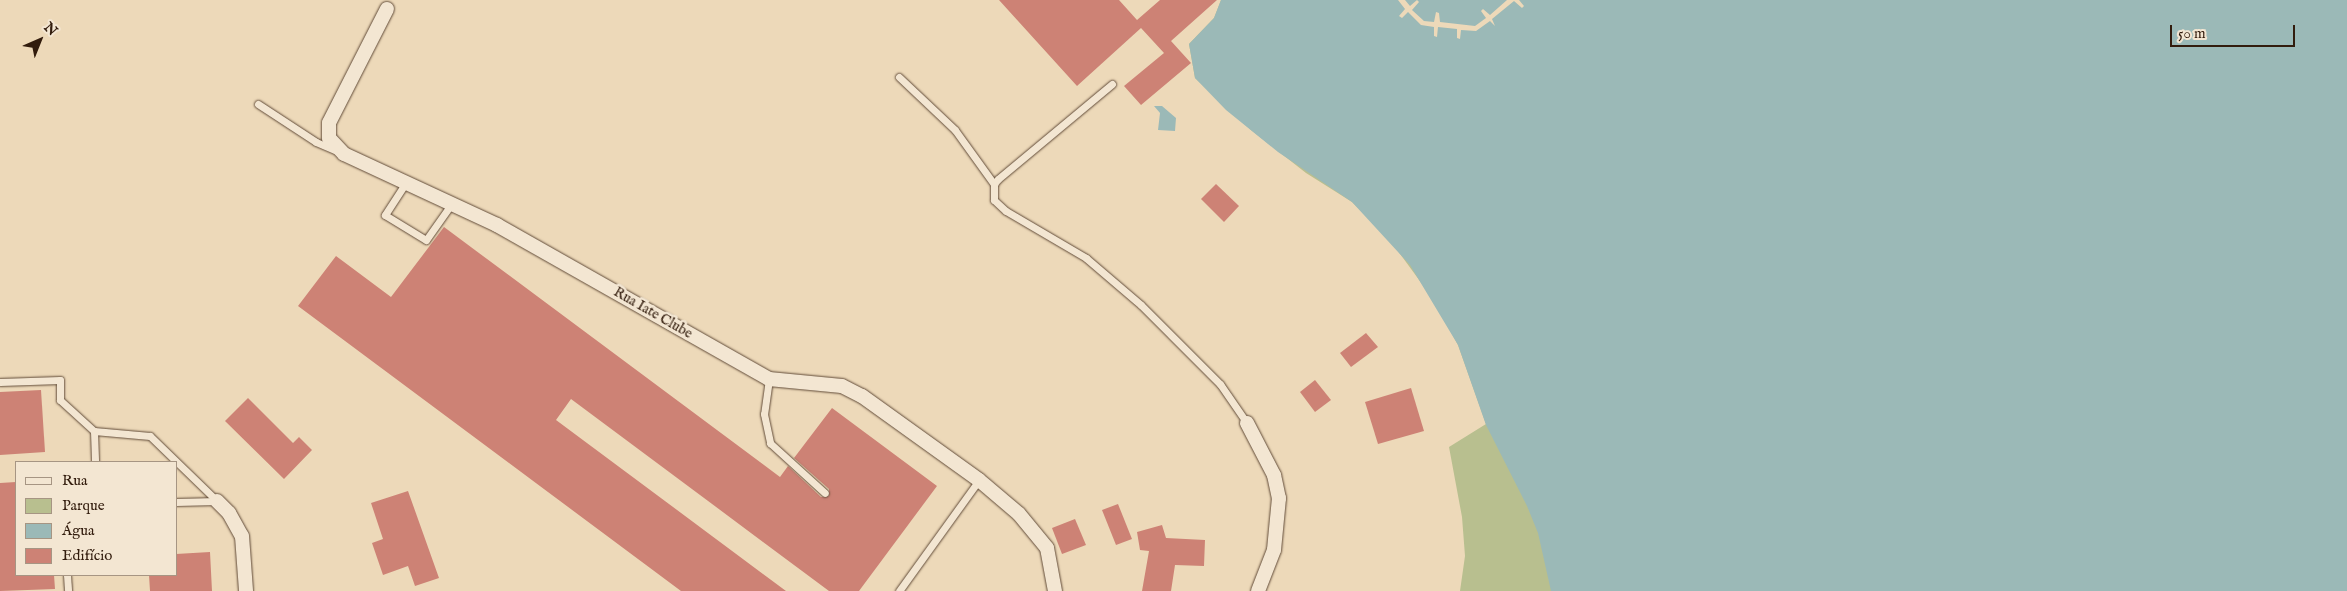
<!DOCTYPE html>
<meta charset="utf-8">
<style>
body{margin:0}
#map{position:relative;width:2347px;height:591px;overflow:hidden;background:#edd9b9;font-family:"IM FELL English",serif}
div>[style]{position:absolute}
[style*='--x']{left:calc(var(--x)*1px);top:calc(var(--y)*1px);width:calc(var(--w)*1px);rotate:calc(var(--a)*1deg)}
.green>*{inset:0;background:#b8bf8f}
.water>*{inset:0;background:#9bb9b7}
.pier>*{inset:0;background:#edd9b9}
.building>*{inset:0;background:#cd8275}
.roads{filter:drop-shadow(0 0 1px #614b38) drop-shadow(0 0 1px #614b38)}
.service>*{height:7px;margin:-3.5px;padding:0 3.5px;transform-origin:3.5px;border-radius:3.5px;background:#f3e6d2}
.minor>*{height:14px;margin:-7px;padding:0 7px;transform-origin:7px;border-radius:7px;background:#f3e6d2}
span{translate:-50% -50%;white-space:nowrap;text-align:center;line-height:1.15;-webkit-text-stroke:5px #f3e6d2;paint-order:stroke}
.street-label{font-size:14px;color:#321c0d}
.legend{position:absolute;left:15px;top:461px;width:162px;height:115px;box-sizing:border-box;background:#f3e6d2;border:1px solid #a69583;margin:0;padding:6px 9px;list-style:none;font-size:15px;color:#321c0d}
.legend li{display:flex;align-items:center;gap:10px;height:25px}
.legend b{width:25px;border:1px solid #a69583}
.north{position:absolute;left:15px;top:15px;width:50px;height:50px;-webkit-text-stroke:4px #f3e6d2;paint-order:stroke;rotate:44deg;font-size:14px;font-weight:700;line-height:20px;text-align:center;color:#321c0d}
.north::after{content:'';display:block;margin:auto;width:18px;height:22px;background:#321c0d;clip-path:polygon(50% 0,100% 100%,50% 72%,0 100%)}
.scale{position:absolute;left:2170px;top:25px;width:125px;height:22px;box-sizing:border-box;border:2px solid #321c0d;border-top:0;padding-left:6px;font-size:15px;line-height:18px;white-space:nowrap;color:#321c0d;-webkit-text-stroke:4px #f3e6d2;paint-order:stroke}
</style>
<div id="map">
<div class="green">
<div style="clip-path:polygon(1221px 0,1354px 153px,1598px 591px,1460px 591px,1465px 556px,1462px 517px,1449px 447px,1486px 424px,1458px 345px,1433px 299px,1387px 236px,1352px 202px,1306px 173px,1251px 130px,1195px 78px,1189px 44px,1214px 18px)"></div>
</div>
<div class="water">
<div style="clip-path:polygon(1221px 0,2347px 0,2347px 591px,1551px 591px,1538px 533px,1527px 506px,1486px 425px,1458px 345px,1410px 265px,1352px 202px,1278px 152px,1226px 110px,1195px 78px,1189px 44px,1214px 18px)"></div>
<div style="clip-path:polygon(1154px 106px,1162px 106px,1176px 118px,1175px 131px,1158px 130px,1160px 113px)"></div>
</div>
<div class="pier">
<div style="clip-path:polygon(1398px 0,1405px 0,1410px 6px,1417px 0,1419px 2px,1412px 10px,1424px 21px,1434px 22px,1436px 12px,1439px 13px,1440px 22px,1475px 26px,1486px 18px,1481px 11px,1483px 9px,1490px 15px,1507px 0,1519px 0,1524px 6px,1522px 8px,1514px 1px,1492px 19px,1495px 26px,1490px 21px,1476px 31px,1461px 30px,1460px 39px,1457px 38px,1457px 29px,1438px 27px,1437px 37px,1434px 36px,1434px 27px,1421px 25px,1408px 12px,1402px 18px,1399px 16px,1405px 9px)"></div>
</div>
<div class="building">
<div style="clip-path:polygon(999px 0,1119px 0,1137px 20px,1160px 0,1217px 0,1171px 41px,1191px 63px,1141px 105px,1124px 86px,1164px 53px,1141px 28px,1077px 86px)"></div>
<div style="clip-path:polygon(1216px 184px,1239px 206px,1224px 222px,1201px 199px)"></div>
<div style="clip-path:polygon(444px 227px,780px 477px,788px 466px,821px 497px,829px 496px,829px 489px,794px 458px,832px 408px,937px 486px,859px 591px,829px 591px,571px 399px,556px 420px,786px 591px,681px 591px,298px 306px,336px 256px,391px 297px)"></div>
<div style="clip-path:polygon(1366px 333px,1378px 347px,1351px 367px,1340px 353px)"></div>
<div style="clip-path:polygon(1315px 380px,1331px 400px,1315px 412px,1300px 392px)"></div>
<div style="clip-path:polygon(1411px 388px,1424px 431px,1378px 444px,1365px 402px)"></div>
<div style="clip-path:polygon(41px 390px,45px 452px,0 455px,0 392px)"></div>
<div style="clip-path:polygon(248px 398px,293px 443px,299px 437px,312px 450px,284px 479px,225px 421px)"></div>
<div style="clip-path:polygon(16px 482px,16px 575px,54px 575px,55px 589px,0 591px,0 483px)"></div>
<div style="clip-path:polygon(408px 491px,439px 578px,415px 586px,408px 566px,383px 575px,372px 543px,383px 539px,371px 503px)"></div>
<div style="clip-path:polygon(1118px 504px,1132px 539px,1116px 545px,1102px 510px)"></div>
<div style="clip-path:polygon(1075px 519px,1086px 545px,1062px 554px,1052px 528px)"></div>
<div style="clip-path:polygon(1162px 525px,1166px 538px,1205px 540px,1204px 566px,1175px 565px,1171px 591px,1142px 591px,1149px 551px,1140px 550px,1137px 532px)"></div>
<div style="clip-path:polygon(210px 552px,212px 591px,150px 591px,149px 575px,176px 575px,176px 554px)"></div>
</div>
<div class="roads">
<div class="service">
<div style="--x:899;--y:77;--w:77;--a:43.4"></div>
<div style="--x:955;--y:130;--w:67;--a:54.2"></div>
<div style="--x:1112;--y:84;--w:148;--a:140.2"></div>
<div style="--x:998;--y:179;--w:6;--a:129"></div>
<div style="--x:994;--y:184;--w:16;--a:90"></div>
<div style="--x:994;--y:200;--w:16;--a:43"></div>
<div style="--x:1006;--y:211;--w:93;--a:30.4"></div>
<div style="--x:1086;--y:258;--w:72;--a:40.5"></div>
<div style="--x:1141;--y:305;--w:112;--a:45"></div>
<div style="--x:1220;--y:384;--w:47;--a:55.3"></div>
<div style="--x:258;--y:104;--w:69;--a:33.2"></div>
<div style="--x:316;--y:142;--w:21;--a:23"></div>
<div style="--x:405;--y:184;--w:37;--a:123"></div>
<div style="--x:385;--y:215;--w:48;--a:31.4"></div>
<div style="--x:426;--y:240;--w:42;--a:-54.8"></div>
<div style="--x:769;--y:379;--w:35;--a:98"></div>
<div style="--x:764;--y:414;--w:30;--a:78"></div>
<div style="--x:770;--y:443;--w:74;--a:42.3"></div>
<div style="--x:0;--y:382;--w:60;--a:-1.9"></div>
<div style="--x:60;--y:380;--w:20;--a:90"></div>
<div style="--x:60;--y:400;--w:46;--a:42.4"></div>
<div style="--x:94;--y:431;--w:56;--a:5.1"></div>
<div style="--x:150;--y:436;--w:93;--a:44.1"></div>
<div style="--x:94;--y:431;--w:31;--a:88"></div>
<div style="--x:176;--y:502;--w:41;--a:-1.4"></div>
<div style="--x:67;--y:575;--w:16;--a:86"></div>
<div style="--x:899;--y:591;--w:137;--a:-54.2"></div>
</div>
<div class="minor">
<div style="--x:387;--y:9;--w:128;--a:117"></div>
<div style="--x:329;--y:123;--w:15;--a:90"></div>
<div style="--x:329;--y:138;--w:22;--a:47"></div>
<div style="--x:344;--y:154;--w:169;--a:24.9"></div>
<div style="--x:497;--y:225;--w:313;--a:29.5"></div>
<div style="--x:769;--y:379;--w:73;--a:5.5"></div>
<div style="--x:842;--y:386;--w:22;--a:27"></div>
<div style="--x:862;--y:396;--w:144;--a:35.7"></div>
<div style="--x:979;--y:480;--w:52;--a:40.4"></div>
<div style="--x:1019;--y:514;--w:44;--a:50.5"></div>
<div style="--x:1047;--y:548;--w:44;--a:79.5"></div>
<div style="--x:1247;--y:423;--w:59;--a:62.6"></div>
<div style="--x:1274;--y:475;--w:24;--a:78"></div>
<div style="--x:1279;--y:498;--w:52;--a:95.5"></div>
<div style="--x:1274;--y:550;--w:44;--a:111.3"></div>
<div style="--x:217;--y:501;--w:17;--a:45"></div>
<div style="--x:229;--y:513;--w:26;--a:61"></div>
<div style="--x:242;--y:536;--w:55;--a:85.8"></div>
</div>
</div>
<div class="street-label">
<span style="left:653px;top:313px;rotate:30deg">Rua Iate Clube</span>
</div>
<ul class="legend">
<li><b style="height:6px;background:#f3e6d2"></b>Rua</li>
<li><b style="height:14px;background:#b8bf8f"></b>Parque</li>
<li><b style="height:14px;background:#9bb9b7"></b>Água</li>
<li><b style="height:14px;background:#cd8275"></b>Edifício</li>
</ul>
<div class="north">N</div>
<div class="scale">50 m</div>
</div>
